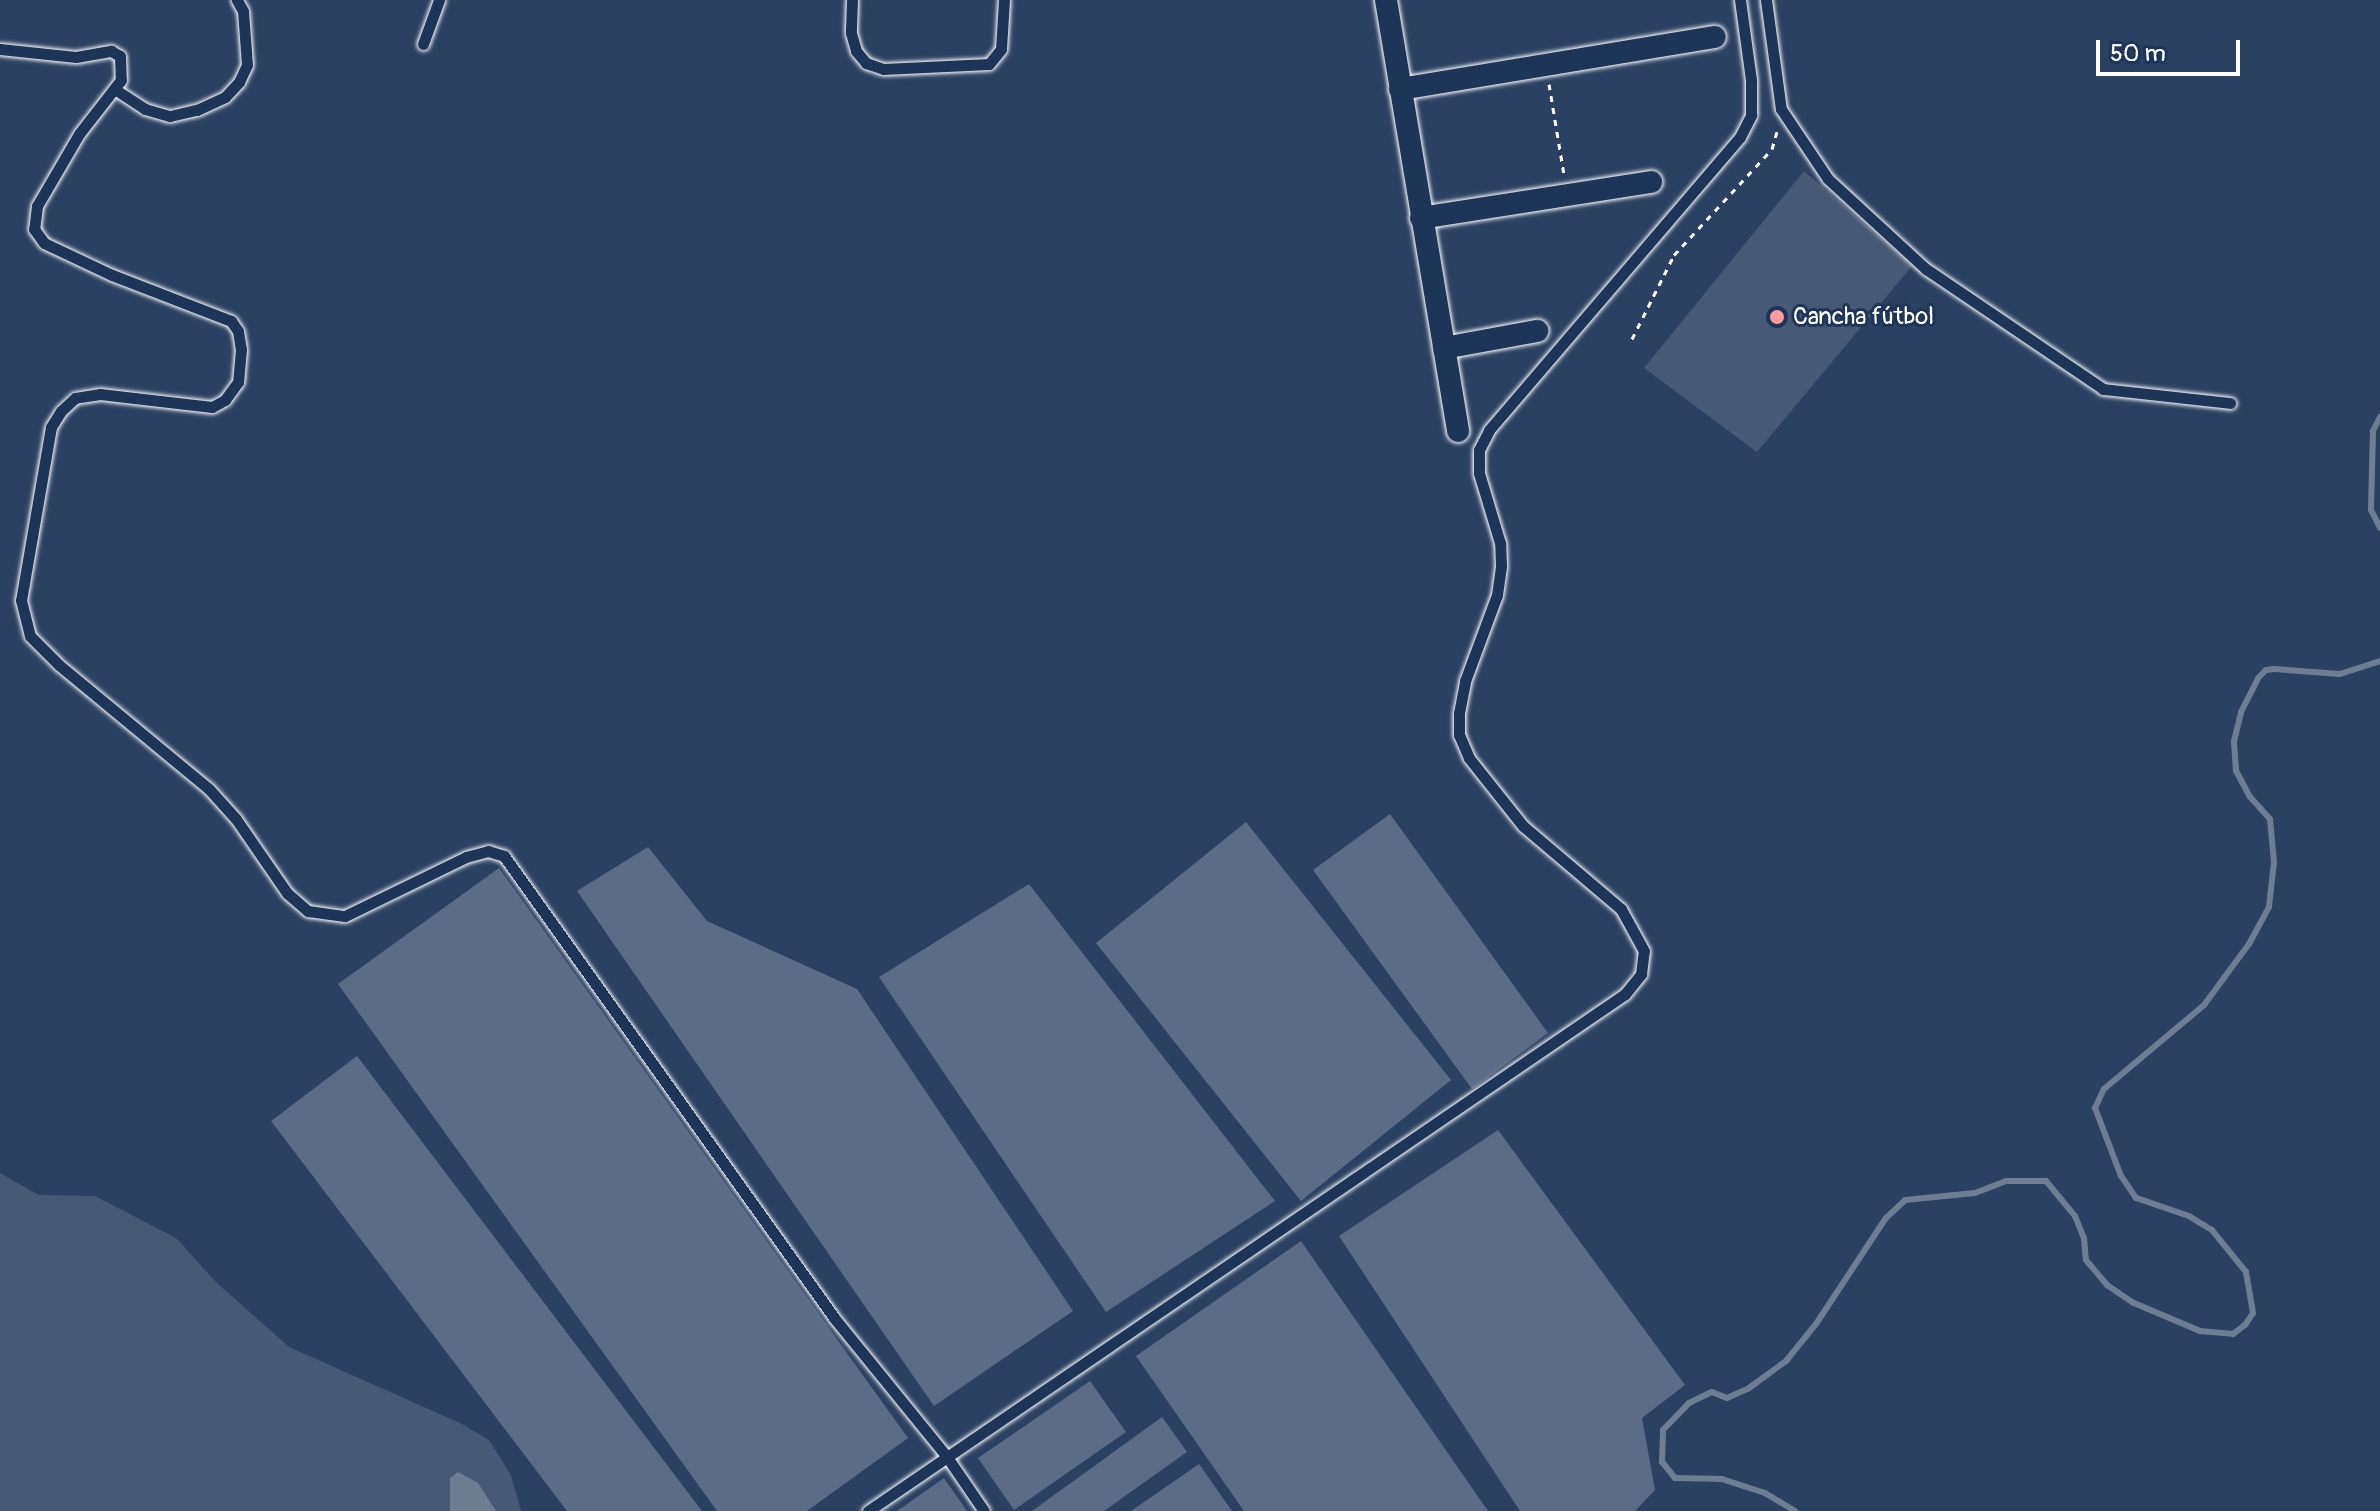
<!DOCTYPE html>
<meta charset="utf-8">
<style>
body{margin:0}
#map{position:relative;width:2380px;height:1511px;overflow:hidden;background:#2a4161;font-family:Pangolin,sans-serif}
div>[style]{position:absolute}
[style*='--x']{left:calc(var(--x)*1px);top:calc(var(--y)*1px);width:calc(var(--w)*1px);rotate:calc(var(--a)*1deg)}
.green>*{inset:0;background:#465975}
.water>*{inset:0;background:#6d7d92}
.stream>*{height:6px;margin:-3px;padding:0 3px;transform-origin:3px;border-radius:3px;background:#6d7d92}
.building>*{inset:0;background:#5b6c86}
.path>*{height:3px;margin-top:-1.5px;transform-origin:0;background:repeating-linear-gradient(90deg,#fff 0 6px,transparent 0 12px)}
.roads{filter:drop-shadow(0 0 2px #fff) drop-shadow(0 0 2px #fff)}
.service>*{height:11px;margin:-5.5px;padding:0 5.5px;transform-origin:5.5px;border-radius:5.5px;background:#1d3557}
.minor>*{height:22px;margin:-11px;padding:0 11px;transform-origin:11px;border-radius:11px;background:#1d3557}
.dots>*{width:22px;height:22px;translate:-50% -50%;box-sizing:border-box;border:4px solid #1d3557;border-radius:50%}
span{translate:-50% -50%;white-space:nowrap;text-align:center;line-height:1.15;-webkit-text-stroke:6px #1d3557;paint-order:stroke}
.poi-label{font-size:24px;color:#fff}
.left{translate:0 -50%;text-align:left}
.scale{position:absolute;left:2096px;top:40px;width:144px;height:36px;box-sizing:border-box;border:4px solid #fff;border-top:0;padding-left:10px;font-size:24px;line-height:28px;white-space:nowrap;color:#fff;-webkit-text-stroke:6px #1d3557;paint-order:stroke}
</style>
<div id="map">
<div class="green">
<div style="clip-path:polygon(1804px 171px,1912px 266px,1757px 452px,1644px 368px)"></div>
<div style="clip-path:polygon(0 1173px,39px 1195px,95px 1196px,176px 1238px,215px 1281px,289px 1347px,460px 1423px,489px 1440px,511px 1475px,521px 1511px,0 1511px)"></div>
</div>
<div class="water">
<div style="clip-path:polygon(458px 1472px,478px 1483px,496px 1511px,450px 1511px,450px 1478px)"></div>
</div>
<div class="stream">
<div style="--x:2380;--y:417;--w:16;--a:117"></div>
<div style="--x:2373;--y:431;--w:79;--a:91.5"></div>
<div style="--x:2371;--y:510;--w:20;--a:63"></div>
<div style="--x:1795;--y:1511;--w:35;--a:-149"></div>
<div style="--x:1765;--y:1493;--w:45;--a:-162"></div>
<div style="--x:1722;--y:1479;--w:47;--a:-178.8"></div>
<div style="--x:1675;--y:1478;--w:21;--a:-129"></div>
<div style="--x:1662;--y:1462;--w:32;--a:-88"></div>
<div style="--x:1663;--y:1430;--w:37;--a:-46"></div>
<div style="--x:1689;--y:1403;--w:25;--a:-26"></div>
<div style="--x:1712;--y:1392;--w:16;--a:22"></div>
<div style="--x:1727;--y:1398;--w:24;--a:-24"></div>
<div style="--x:1749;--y:1388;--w:46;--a:-36.1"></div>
<div style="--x:1786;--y:1361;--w:48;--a:-51"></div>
<div style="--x:1816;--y:1324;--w:127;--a:-56.6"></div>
<div style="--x:1886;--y:1218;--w:26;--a:-43"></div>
<div style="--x:1905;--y:1200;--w:70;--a:-5.7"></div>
<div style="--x:1975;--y:1193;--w:33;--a:-21"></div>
<div style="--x:2006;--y:1181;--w:40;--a:0"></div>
<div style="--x:2046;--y:1181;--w:45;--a:50.4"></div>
<div style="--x:2075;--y:1216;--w:24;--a:68"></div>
<div style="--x:2084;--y:1238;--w:22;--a:85"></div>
<div style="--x:2086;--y:1260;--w:33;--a:50"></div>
<div style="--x:2107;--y:1285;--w:32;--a:34"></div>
<div style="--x:2134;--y:1303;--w:72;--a:23"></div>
<div style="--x:2200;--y:1331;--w:33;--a:5"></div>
<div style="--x:2233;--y:1334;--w:15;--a:-37"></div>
<div style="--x:2245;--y:1325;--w:14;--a:-56"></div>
<div style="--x:2253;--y:1313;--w:42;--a:-99.7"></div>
<div style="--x:2246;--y:1272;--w:54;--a:-129"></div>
<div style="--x:2212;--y:1230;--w:27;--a:-149"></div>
<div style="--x:2189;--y:1216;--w:56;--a:-161.2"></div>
<div style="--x:2136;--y:1198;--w:27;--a:-124"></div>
<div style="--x:2121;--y:1176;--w:73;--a:-110.9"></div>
<div style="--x:2095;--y:1108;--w:21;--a:-65"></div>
<div style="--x:2104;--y:1089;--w:131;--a:-40"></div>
<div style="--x:2204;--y:1005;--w:76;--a:-53.6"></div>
<div style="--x:2249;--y:944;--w:42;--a:-61.6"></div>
<div style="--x:2269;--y:907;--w:45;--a:-83.7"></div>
<div style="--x:2274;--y:862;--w:43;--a:-95.3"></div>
<div style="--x:2270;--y:819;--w:30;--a:-132"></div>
<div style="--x:2250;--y:797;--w:30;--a:-118"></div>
<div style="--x:2236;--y:771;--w:30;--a:-94"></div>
<div style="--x:2234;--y:741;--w:30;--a:-76"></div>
<div style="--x:2241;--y:712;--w:38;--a:-63"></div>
<div style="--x:2258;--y:678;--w:11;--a:-45"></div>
<div style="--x:2266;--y:670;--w:8;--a:-7"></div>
<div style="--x:2274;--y:669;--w:66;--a:4.3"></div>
<div style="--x:2340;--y:674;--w:42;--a:-18"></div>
</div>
<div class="building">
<div style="clip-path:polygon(1390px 814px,1548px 1033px,1472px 1089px,1313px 870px)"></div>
<div style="clip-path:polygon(1246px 822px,1451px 1080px,1301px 1201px,1096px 943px)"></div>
<div style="clip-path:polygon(648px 847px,707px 921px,857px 989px,1073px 1311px,934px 1406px,577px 891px)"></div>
<div style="clip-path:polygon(499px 868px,908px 1438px,807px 1511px,717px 1511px,338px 984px)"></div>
<div style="clip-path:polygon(1029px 884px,1275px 1201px,1106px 1312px,879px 977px)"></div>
<div style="clip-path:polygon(357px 1056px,702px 1511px,567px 1511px,271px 1121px)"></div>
<div style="clip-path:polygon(1498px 1130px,1685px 1385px,1642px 1418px,1655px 1490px,1635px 1511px,1520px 1511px,1339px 1236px)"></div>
<div style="clip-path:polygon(1301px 1241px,1488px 1511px,1244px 1511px,1136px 1356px)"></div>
<div style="clip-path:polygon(1090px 1381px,1126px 1432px,1014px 1510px,978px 1458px)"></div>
<div style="clip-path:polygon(1162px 1417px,1187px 1452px,1104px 1511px,1032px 1511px)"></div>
<div style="clip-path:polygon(1199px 1464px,1232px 1511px,1131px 1511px)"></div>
<div style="clip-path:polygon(944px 1478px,967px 1511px,897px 1511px)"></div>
</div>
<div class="path">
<div style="--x:1549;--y:84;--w:92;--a:80.6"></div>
<div style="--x:1632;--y:339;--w:94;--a:-63.4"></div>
<div style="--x:1674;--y:255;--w:144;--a:-47.2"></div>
<div style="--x:1772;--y:149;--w:18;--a:-74"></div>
</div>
<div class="roads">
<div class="service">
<div style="--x:852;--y:0;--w:33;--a:92"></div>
<div style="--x:851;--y:33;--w:19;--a:74"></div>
<div style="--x:856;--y:51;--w:16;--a:50"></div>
<div style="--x:866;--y:63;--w:18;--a:19"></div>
<div style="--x:883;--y:69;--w:106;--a:-2.7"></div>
<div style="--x:989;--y:64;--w:19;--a:-51"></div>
<div style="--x:1001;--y:49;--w:49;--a:-86.5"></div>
<div style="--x:1766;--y:0;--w:110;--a:82.2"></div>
<div style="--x:1781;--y:109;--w:84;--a:56.1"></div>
<div style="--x:1828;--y:179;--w:133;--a:42.6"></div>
<div style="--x:1926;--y:269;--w:214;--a:34.1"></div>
<div style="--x:2103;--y:389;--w:128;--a:6.3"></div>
<div style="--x:423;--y:44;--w:47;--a:-70"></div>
<div style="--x:0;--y:49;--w:76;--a:6"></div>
<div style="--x:76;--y:57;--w:36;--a:-10"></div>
<div style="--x:111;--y:51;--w:10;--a:29"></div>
<div style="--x:120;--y:56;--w:24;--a:88"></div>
<div style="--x:121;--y:80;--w:68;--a:127.9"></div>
<div style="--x:79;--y:134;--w:83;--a:120.3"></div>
<div style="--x:37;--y:206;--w:23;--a:97"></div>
<div style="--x:34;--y:229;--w:17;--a:54"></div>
<div style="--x:44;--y:243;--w:75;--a:25.2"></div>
<div style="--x:112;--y:275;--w:128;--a:21.1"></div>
<div style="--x:231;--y:321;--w:12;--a:55"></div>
<div style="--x:238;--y:331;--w:18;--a:81"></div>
<div style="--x:241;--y:349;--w:33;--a:95"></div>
<div style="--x:238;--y:382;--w:22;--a:126"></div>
<div style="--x:225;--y:400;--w:15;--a:152"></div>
<div style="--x:212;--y:407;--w:113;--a:-173.4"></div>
<div style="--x:100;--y:394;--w:25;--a:171"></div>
<div style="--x:75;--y:398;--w:19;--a:137"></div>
<div style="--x:61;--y:411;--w:19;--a:122"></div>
<div style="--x:51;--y:427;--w:176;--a:99.8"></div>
<div style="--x:21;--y:600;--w:37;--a:76"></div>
<div style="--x:30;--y:636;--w:41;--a:45"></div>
<div style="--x:59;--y:665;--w:195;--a:39.6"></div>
<div style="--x:209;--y:789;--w:40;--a:48"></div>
<div style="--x:236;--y:819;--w:90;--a:55.4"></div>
<div style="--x:287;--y:893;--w:28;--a:41"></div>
<div style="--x:308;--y:911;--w:37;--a:8"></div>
<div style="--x:345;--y:916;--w:135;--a:-26"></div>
<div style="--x:466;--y:857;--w:23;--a:-15"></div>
<div style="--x:488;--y:851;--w:17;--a:17"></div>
<div style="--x:504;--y:856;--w:569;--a:54.44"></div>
<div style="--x:835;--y:1319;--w:178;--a:50.9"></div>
<div style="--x:947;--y:1457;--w:65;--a:55.6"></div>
<div style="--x:116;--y:90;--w:35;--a:33"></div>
<div style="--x:145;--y:109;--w:26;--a:16"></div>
<div style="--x:170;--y:116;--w:28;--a:-13"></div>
<div style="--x:197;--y:110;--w:31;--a:-25"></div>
<div style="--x:225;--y:97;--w:21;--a:-47"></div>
<div style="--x:239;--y:82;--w:19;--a:-65"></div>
<div style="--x:247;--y:65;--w:54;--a:-94.2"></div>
<div style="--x:243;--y:11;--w:13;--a:-119"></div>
<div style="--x:868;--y:1511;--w:917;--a:-34.33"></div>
<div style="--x:1625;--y:994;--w:26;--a:-51"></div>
<div style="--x:1641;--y:974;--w:23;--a:-83"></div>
<div style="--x:1644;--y:951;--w:48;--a:-118.7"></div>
<div style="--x:1621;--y:909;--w:128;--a:-139.7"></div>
<div style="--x:1523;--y:826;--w:87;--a:-128.5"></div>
<div style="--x:1469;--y:758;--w:25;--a:-113"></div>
<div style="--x:1459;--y:735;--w:22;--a:-90"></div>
<div style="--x:1459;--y:713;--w:33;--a:-79"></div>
<div style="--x:1465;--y:681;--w:92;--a:-69.6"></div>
<div style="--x:1497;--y:595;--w:29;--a:-82"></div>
<div style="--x:1501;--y:566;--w:23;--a:-92"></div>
<div style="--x:1500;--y:543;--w:73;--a:-106.7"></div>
<div style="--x:1479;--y:473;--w:23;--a:-90"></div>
<div style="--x:1479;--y:450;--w:22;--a:-63"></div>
<div style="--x:1489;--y:430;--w:386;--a:-49.4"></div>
<div style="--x:1740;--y:137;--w:25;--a:-63"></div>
<div style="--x:1751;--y:115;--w:35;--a:-90"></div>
<div style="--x:1751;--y:80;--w:81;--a:-97.8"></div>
</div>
<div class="minor">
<div style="--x:1386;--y:0;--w:437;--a:80.5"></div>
<div style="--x:1400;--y:89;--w:319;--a:-9.4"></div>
<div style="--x:1421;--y:218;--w:233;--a:-8.9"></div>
<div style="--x:1444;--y:348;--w:95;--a:-10.4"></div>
</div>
</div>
<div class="dots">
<div style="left:1777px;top:317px;background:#ff9aa2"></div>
</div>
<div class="poi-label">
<span class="left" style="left:1793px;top:317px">Cancha fútbol</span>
</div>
<div class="scale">50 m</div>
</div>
